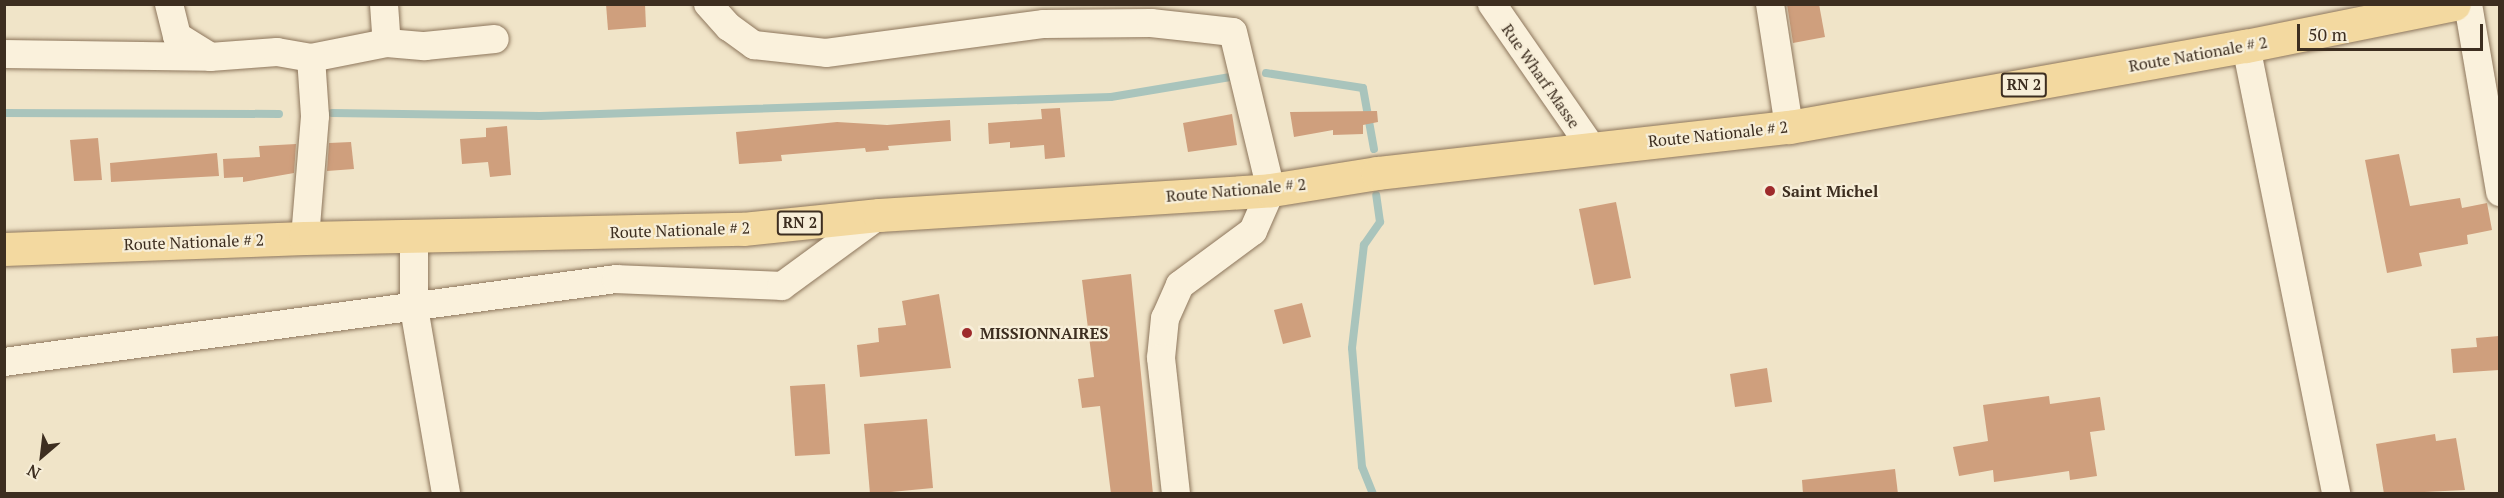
<!DOCTYPE html>
<style>
body{margin:0}
#map{position:relative;width:2504px;height:498px;overflow:hidden;background:#f0e4c8;font-family:"PT Serif",serif}
div>[style]{position:absolute}
[style*='--x']{left:calc(var(--x)*1px);top:calc(var(--y)*1px);width:calc(var(--w)*1px);rotate:calc(var(--a)*1deg)}
.stream>*{height:8px;margin:-4px;padding:0 4px;transform-origin:4px;border-radius:4px;background:#a9c4bc}
.building>*{inset:0;background:#cf9f7d}
.roads{filter:drop-shadow(0 0 2px #8d765c) drop-shadow(0 0 2px #8d765c)}
.minor>*{height:28px;margin:-14px;padding:0 14px;transform-origin:14px;border-radius:14px;background:#faf1dc}
.major>*{height:33px;margin:-16.5px;padding:0 16.5px;transform-origin:16.5px;border-radius:16.5px;background:#f3d9a0}
.dots>*{width:16px;height:16px;translate:-50% -50%;box-sizing:border-box;border:3px solid #f7eed8;border-radius:50%}
span{translate:-50% -50%;white-space:nowrap;text-align:center;line-height:1.15;-webkit-text-stroke:4.5px #f7eed8;paint-order:stroke}
.shield-label span{padding:2px 4px;background:#f7eed8;border:2px solid;border-radius:4px;-webkit-text-stroke-width:0}
.shield-label{font-size:15px;color:#3d2e20;font-weight:700}
.street-label{font-size:16px;color:#3d2e20}
.poi-label{font-size:16px;color:#3d2e20;font-weight:700}
.left{translate:0 -50%;text-align:left}
.frame{position:absolute;inset:0;border:6px solid #3d2e20;pointer-events:none}
.north{position:absolute;left:12px;top:426px;width:60px;height:60px;-webkit-text-stroke:4px #f7eed8;paint-order:stroke;rotate:208deg;font-size:16px;font-weight:700;line-height:24px;text-align:center;color:#3d2e20}
.north::after{content:'';display:block;margin:auto;width:21px;height:27px;background:#3d2e20;clip-path:polygon(50% 0,100% 100%,50% 72%,0 100%)}
.scale{position:absolute;left:2297px;top:24px;width:186px;height:27px;box-sizing:border-box;border:3px solid #3d2e20;border-top:0;padding-left:8px;font-size:18px;line-height:21px;white-space:nowrap;color:#3d2e20;-webkit-text-stroke:4px #f7eed8;paint-order:stroke}
</style>
<div id="map">
<div class="stream">
<div style="--x:1266;--y:73;--w:98;--a:8.8"></div>
<div style="--x:1363;--y:88;--w:62;--a:79.8"></div>
<div style="--x:4;--y:113;--w:275;--a:0.2"></div>
<div style="--x:332;--y:113;--w:208;--a:0.8"></div>
<div style="--x:540;--y:116;--w:571;--a:-1.91"></div>
<div style="--x:1111;--y:97;--w:121;--a:-9.5"></div>
<div style="--x:1373;--y:494;--w:29;--a:-112"></div>
<div style="--x:1362;--y:467;--w:119;--a:-94.8"></div>
<div style="--x:1352;--y:348;--w:104;--a:-83.4"></div>
<div style="--x:1364;--y:245;--w:28;--a:-55"></div>
<div style="--x:1380;--y:222;--w:27;--a:-98"></div>
</div>
<div class="building">
<div style="clip-path:polygon(606px 4px,645px 4px,646px 27px,608px 30px)"></div>
<div style="clip-path:polygon(1787px 4px,1819px 4px,1825px 37px,1793px 43px)"></div>
<div style="clip-path:polygon(1060px 108px,1065px 157px,1045px 159px,1044px 145px,1010px 148px,1010px 142px,989px 144px,988px 123px,1042px 119px,1041px 109px)"></div>
<div style="clip-path:polygon(1377px 111px,1378px 122px,1363px 125px,1363px 134px,1333px 135px,1333px 130px,1294px 137px,1290px 112px)"></div>
<div style="clip-path:polygon(1232px 114px,1237px 145px,1188px 152px,1183px 123px)"></div>
<div style="clip-path:polygon(950px 120px,951px 141px,888px 146px,889px 150px,866px 152px,865px 148px,781px 155px,782px 161px,739px 164px,736px 132px,837px 122px,887px 125px)"></div>
<div style="clip-path:polygon(507px 126px,511px 175px,490px 177px,488px 162px,462px 164px,460px 139px,486px 137px,486px 128px)"></div>
<div style="clip-path:polygon(98px 138px,102px 180px,74px 181px,70px 140px)"></div>
<div style="clip-path:polygon(351px 142px,354px 169px,327px 171px,329px 143px)"></div>
<div style="clip-path:polygon(296px 144px,294px 173px,243px 182px,243px 177px,224px 178px,223px 159px,260px 157px,259px 146px)"></div>
<div style="clip-path:polygon(217px 153px,219px 176px,111px 182px,110px 163px)"></div>
<div style="clip-path:polygon(2399px 154px,2410px 206px,2460px 198px,2462px 208px,2487px 203px,2492px 230px,2467px 235px,2468px 244px,2419px 253px,2422px 266px,2387px 273px,2365px 160px)"></div>
<div style="clip-path:polygon(1616px 202px,1631px 278px,1594px 285px,1579px 209px)"></div>
<div style="clip-path:polygon(1131px 274px,1153px 494px,1111px 494px,1100px 406px,1082px 408px,1078px 379px,1094px 377px,1082px 280px)"></div>
<div style="clip-path:polygon(939px 294px,951px 368px,860px 377px,857px 345px,879px 342px,878px 328px,906px 325px,902px 301px)"></div>
<div style="clip-path:polygon(1302px 303px,1311px 337px,1283px 344px,1274px 310px)"></div>
<div style="clip-path:polygon(2499px 336px,2499px 370px,2453px 373px,2451px 349px,2477px 347px,2476px 338px)"></div>
<div style="clip-path:polygon(1767px 368px,1772px 402px,1735px 407px,1730px 374px)"></div>
<div style="clip-path:polygon(825px 384px,830px 454px,795px 456px,790px 386px)"></div>
<div style="clip-path:polygon(2049px 396px,2050px 404px,2100px 397px,2105px 430px,2090px 432px,2097px 476px,2070px 480px,2069px 471px,1994px 482px,1993px 470px,1959px 476px,1953px 447px,1988px 441px,1983px 405px)"></div>
<div style="clip-path:polygon(927px 419px,933px 488px,870px 494px,864px 424px)"></div>
<div style="clip-path:polygon(2435px 434px,2436px 441px,2456px 438px,2465px 490px,2384px 494px,2376px 444px)"></div>
<div style="clip-path:polygon(1895px 469px,1898px 494px,1803px 494px,1802px 480px)"></div>
</div>
<div class="roads">
<div class="minor">
<div style="--x:169;--y:4;--w:33;--a:76"></div>
<div style="--x:177;--y:36;--w:39;--a:32"></div>
<div style="--x:384;--y:4;--w:39;--a:86"></div>
<div style="--x:708;--y:4;--w:31;--a:48"></div>
<div style="--x:729;--y:27;--w:31;--a:36"></div>
<div style="--x:754;--y:45;--w:72;--a:6.3"></div>
<div style="--x:826;--y:53;--w:220;--a:-7.6"></div>
<div style="--x:1044;--y:24;--w:107;--a:-0.5"></div>
<div style="--x:1151;--y:23;--w:82;--a:6.3"></div>
<div style="--x:1233;--y:32;--w:163;--a:76.5"></div>
<div style="--x:1271;--y:190;--w:45;--a:113.7"></div>
<div style="--x:1253;--y:231;--w:91;--a:143.5"></div>
<div style="--x:1180;--y:285;--w:36;--a:114"></div>
<div style="--x:1165;--y:318;--w:40;--a:95.7"></div>
<div style="--x:1161;--y:358;--w:137;--a:83.7"></div>
<div style="--x:1492;--y:4;--w:174;--a:55.3"></div>
<div style="--x:1770;--y:4;--w:124;--a:81.2"></div>
<div style="--x:2468;--y:4;--w:191;--a:80.3"></div>
<div style="--x:2246;--y:46;--w:457;--a:78.6"></div>
<div style="--x:4;--y:54;--w:206;--a:0.8"></div>
<div style="--x:210;--y:57;--w:67;--a:-4.3"></div>
<div style="--x:277;--y:52;--w:35;--a:10"></div>
<div style="--x:311;--y:58;--w:77;--a:-11.2"></div>
<div style="--x:387;--y:43;--w:38;--a:5"></div>
<div style="--x:425;--y:46;--w:70;--a:-5.7"></div>
<div style="--x:414;--y:236;--w:72;--a:90"></div>
<div style="--x:414;--y:308;--w:189;--a:80.2"></div>
<div style="--x:305;--y:238;--w:122;--a:-85.3"></div>
<div style="--x:315;--y:116;--w:58;--a:-93.9"></div>
<div style="--x:4;--y:362;--w:618;--a:-7.72"></div>
<div style="--x:616;--y:279;--w:166;--a:2.4"></div>
<div style="--x:782;--y:286;--w:120;--a:-36.2"></div>
</div>
<div class="major">
<div style="--x:4;--y:249;--w:301;--a:-2.1"></div>
<div style="--x:305;--y:238;--w:438;--a:-1.2"></div>
<div style="--x:743;--y:229;--w:137;--a:-5.9"></div>
<div style="--x:879;--y:215;--w:393;--a:-3.6"></div>
<div style="--x:1271;--y:190;--w:107;--a:-9.1"></div>
<div style="--x:1377;--y:173;--w:415;--a:-6.4"></div>
<div style="--x:1789;--y:127;--w:464;--a:-10.1"></div>
<div style="--x:2246;--y:46;--w:212;--a:-11.4"></div>
</div>
</div>
<div class="dots">
<div style="left:1770px;top:191px;background:#9e2a2b"></div>
<div style="left:967px;top:333px;background:#9e2a2b"></div>
</div>
<div class="shield-label">
<span style="left:2024px;top:85px">RN 2</span>
<span style="left:800px;top:223px">RN 2</span>
</div>
<div class="street-label">
<span style="left:2198px;top:54px;rotate:-10deg">Route Nationale # 2</span>
<span style="left:1541px;top:76px;rotate:55deg">Rue Wharf Masse</span>
<span style="left:1718px;top:134px;rotate:-6deg">Route Nationale # 2</span>
<span style="left:1236px;top:190px;rotate:-5deg">Route Nationale # 2</span>
<span style="left:680px;top:230px;rotate:-2deg">Route Nationale # 2</span>
<span style="left:194px;top:242px;rotate:-2deg">Route Nationale # 2</span>
</div>
<div class="poi-label">
<span class="left" style="left:1782px;top:191px">Saint Michel</span>
<span class="left" style="left:980px;top:333px">MISSIONNAIRES</span>
</div>
<div class="frame"></div>
<div class="north">N</div>
<div class="scale">50 m</div>
</div>
